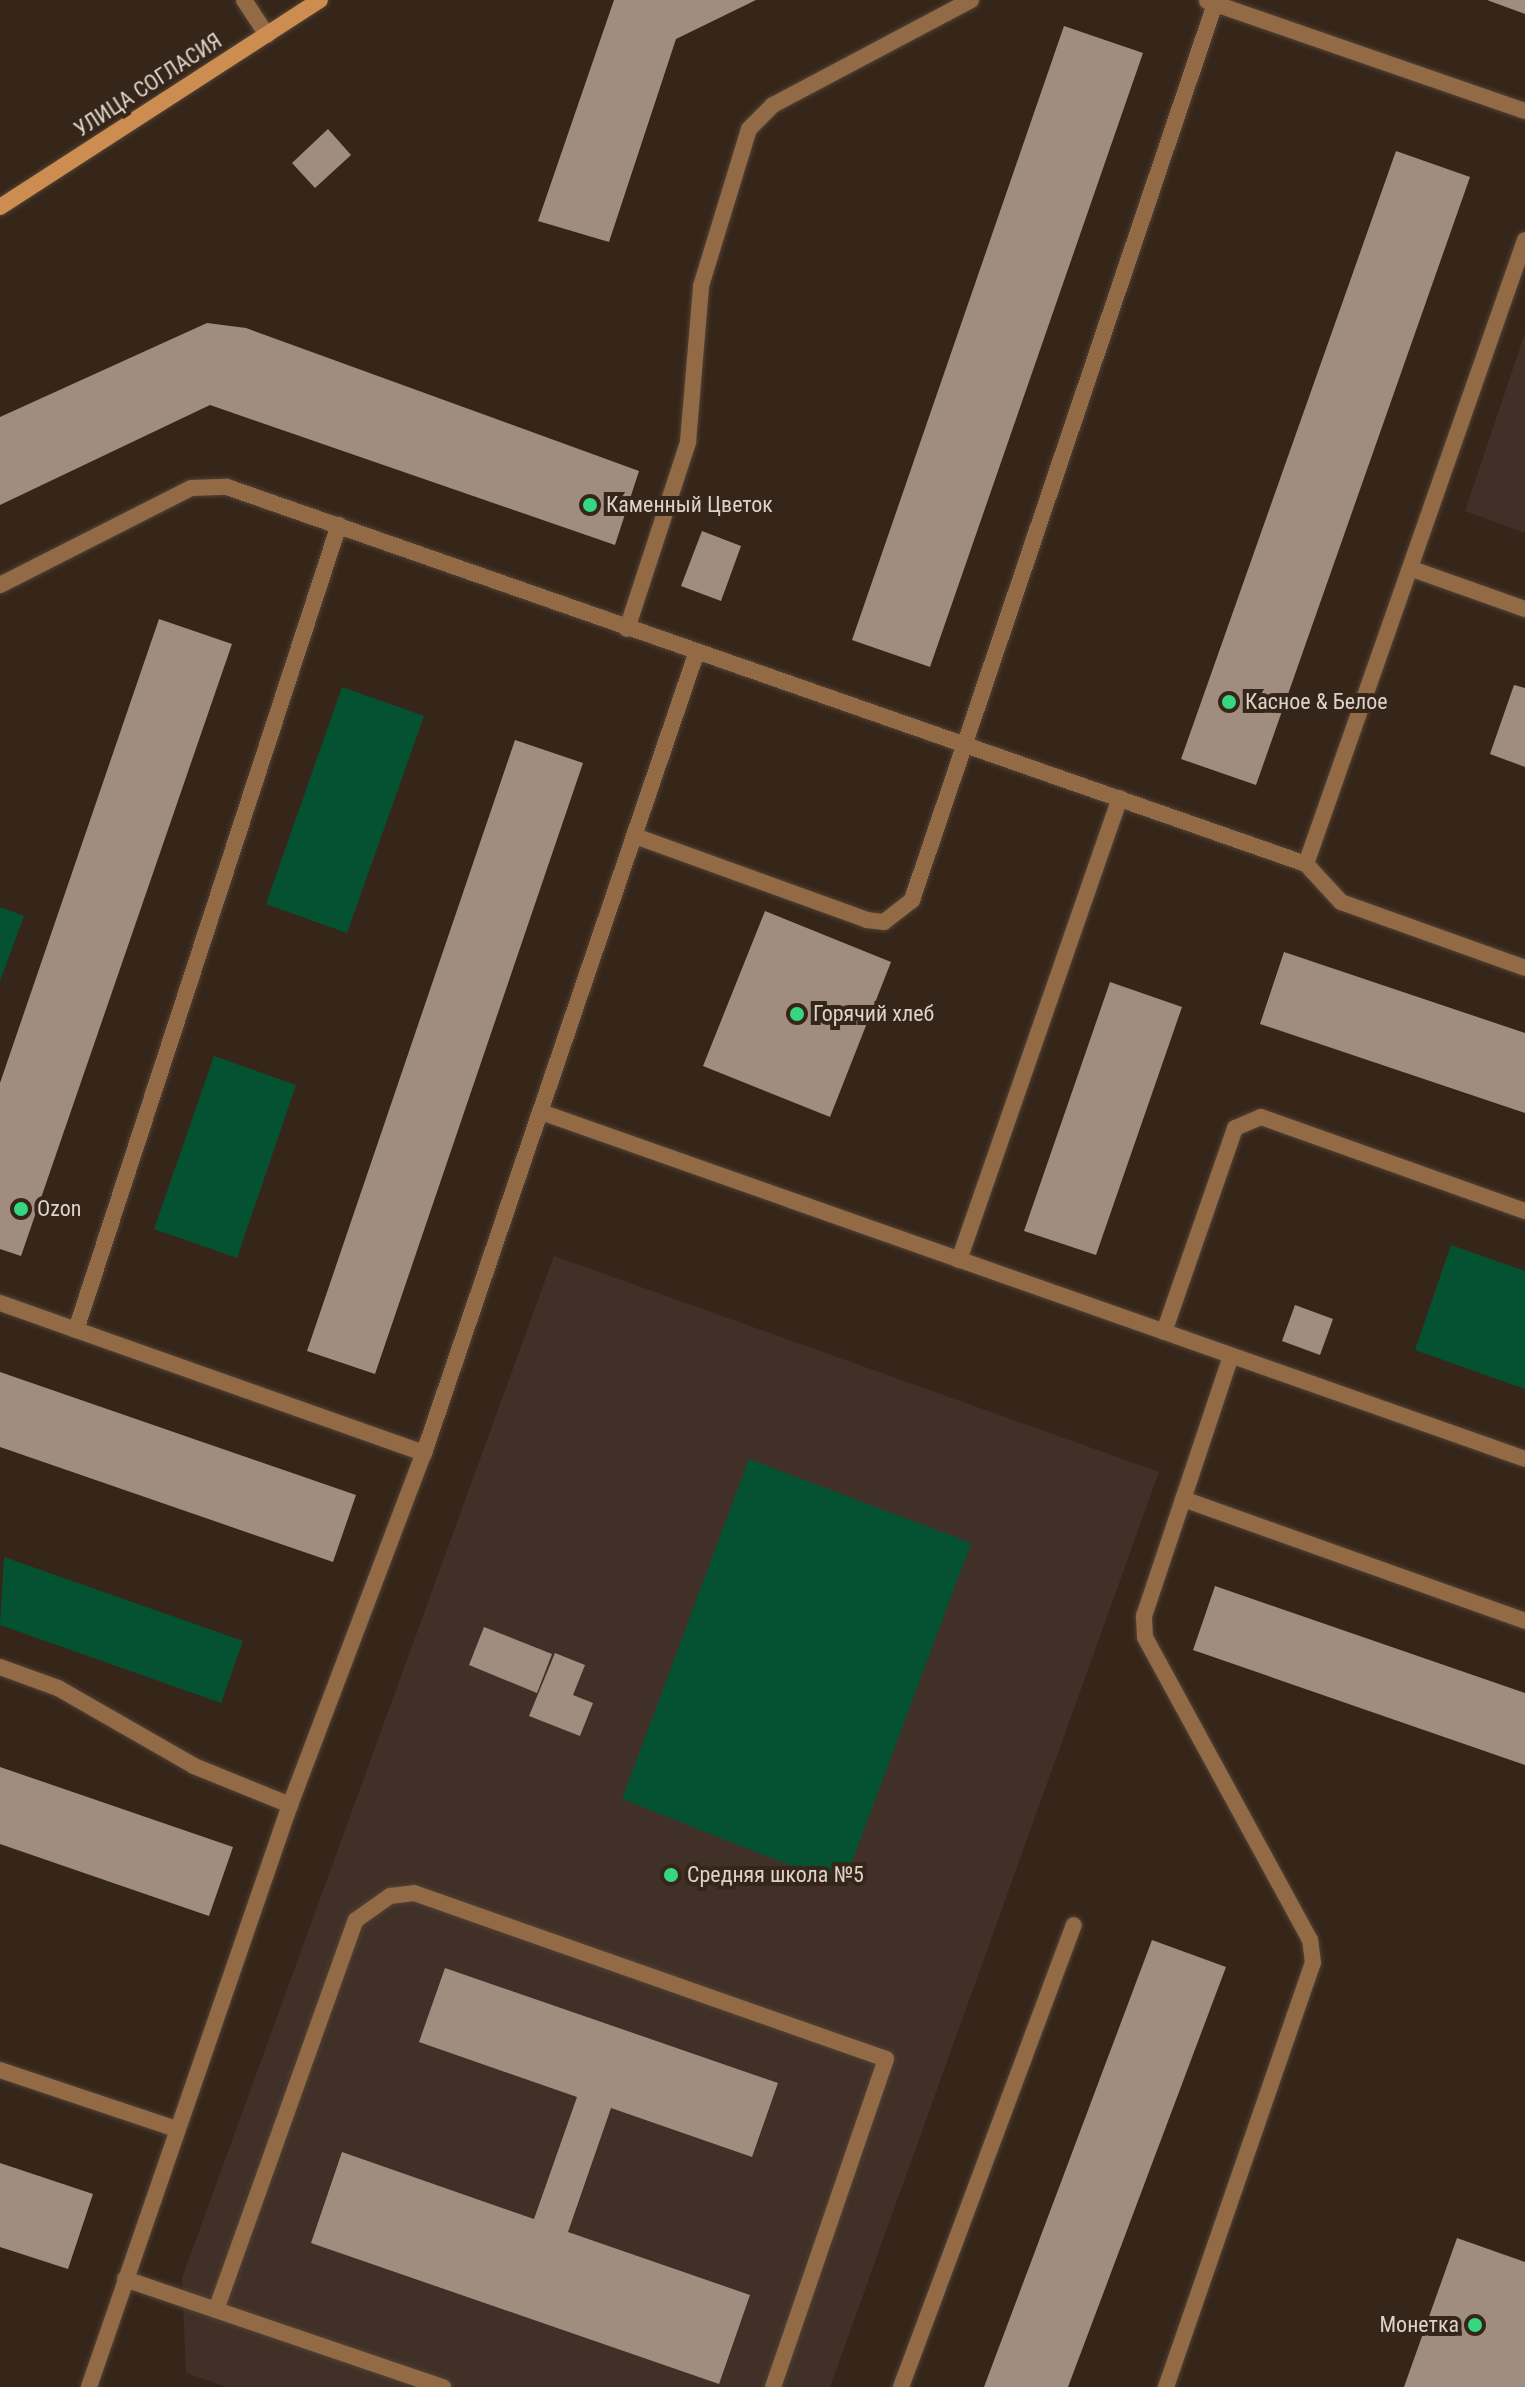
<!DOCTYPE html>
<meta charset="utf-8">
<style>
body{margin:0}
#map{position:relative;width:1525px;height:2387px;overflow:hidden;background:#362619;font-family:"Roboto Condensed",sans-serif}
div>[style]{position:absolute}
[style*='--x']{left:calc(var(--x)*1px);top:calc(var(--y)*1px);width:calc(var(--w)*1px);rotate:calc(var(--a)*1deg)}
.education>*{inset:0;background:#413027}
.green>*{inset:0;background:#055232}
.building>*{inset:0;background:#a18d7f}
.roads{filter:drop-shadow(0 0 2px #514235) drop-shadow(0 0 2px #514235)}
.lane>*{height:16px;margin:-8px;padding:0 8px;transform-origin:8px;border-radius:8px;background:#926a45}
.secondary>*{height:16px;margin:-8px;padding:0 8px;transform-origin:8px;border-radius:8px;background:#ce8d50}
.dots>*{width:22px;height:22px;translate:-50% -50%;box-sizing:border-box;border:4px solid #362619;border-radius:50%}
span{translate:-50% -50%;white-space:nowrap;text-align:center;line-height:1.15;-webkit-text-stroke:8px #362619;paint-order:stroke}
.street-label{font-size:22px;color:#ddd3cb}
.poi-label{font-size:22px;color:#ddd3cb}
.left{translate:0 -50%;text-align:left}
.right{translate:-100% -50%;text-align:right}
</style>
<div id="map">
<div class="education">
<div style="clip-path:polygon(1525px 333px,1525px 533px,1465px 511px)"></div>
<div style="clip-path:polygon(554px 1256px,1159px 1472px,830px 2387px,227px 2387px,186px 2373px,182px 2278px)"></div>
</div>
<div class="green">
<div style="clip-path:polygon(342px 687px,424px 716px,347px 933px,266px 904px)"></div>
<div style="clip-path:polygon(0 907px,24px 916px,0 981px)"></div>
<div style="clip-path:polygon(214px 1056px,296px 1085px,237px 1258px,154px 1229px)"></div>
<div style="clip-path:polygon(1451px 1245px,1525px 1271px,1525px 1389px,1415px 1350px)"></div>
<div style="clip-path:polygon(749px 1459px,971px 1543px,843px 1886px,622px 1799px)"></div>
<div style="clip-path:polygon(4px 1557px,243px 1641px,221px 1703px,0 1625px)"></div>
</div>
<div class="building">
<div style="clip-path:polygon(614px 0,756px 0,676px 39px,609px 242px,538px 221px)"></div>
<div style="clip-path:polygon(1487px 0,1525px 0,1525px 14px)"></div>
<div style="clip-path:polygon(1064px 26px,1143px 53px,930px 667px,852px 640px)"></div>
<div style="clip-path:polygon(328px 129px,351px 155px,315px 188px,292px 163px)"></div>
<div style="clip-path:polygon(1396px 151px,1470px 177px,1256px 785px,1181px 759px)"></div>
<div style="clip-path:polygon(207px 323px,246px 328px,639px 471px,615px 545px,210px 405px,0 505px,0 417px)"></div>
<div style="clip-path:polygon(702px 531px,741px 546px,721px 601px,681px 586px)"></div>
<div style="clip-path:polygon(159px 619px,232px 644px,21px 1256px,0 1249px,0 1083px)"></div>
<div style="clip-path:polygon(1514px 685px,1525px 688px,1525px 767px,1490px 754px)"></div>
<div style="clip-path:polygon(515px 740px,583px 763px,375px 1374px,307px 1351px)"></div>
<div style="clip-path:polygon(765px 911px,891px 962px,830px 1117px,703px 1066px)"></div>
<div style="clip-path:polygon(1284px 952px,1525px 1033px,1525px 1113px,1260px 1024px)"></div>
<div style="clip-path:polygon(1110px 982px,1182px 1007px,1096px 1255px,1024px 1231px)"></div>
<div style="clip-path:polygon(1295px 1305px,1333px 1319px,1320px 1355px,1282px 1341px)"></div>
<div style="clip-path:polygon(0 1372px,356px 1495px,333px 1562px,0 1447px)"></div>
<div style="clip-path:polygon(1215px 1586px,1525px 1693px,1525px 1765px,1193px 1650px)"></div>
<div style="clip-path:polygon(484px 1627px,552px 1654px,537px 1693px,469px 1665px)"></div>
<div style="clip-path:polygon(555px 1653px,585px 1665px,573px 1695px,593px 1703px,580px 1736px,529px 1716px)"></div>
<div style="clip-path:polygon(0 1767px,233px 1847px,209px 1916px,0 1844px)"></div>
<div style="clip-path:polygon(1152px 1940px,1226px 1967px,1068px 2387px,984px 2387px)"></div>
<div style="clip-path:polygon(445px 1968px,778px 2083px,752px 2157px,611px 2108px,568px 2232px,750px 2295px,719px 2384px,311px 2243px,342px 2152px,534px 2219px,577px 2097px,419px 2042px)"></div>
<div style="clip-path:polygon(0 2163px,93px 2194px,68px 2269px,0 2247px)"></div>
<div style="clip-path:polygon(1457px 2238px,1525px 2262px,1525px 2387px,1404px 2387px)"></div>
</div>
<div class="roads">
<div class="lane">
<div style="--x:244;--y:0;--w:42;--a:56.7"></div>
<div style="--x:1207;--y:1;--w:336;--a:19.1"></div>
<div style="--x:1412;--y:569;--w:120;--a:19.5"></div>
<div style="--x:0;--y:585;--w:214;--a:-26.9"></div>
<div style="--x:191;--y:488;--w:36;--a:-2"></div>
<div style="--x:227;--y:487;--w:1143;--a:19.26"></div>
<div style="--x:1306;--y:864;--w:52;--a:47.4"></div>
<div style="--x:1341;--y:902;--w:195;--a:19.7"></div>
<div style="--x:627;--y:629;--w:197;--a:-71.9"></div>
<div style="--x:688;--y:442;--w:157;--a:-85.2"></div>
<div style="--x:701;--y:286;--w:164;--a:-73"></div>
<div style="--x:749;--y:129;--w:34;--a:-45"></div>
<div style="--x:773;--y:105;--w:224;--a:-27.9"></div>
<div style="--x:635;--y:836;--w:247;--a:19.9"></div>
<div style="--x:867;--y:920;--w:17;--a:7"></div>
<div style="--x:884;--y:922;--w:36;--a:-38"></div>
<div style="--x:912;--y:900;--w:946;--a:-71.32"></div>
<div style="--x:1306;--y:864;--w:661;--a:-70.66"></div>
<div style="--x:541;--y:1112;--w:1043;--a:19.42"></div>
<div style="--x:959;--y:1260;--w:489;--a:-70.8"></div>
<div style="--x:0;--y:1303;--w:450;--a:19.5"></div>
<div style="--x:76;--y:1330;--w:847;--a:-71.91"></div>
<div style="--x:1164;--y:1332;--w:216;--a:-70.8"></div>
<div style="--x:1235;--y:1128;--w:28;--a:-23"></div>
<div style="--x:1261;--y:1117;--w:280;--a:19.6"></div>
<div style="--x:1183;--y:1499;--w:363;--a:19.6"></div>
<div style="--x:0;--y:1667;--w:62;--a:19.9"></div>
<div style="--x:58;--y:1688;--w:157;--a:29.8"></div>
<div style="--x:194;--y:1766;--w:104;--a:22.1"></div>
<div style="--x:0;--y:2070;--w:186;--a:18.5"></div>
<div style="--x:125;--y:2279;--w:336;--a:18.8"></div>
<div style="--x:216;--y:2310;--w:414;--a:-70.3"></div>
<div style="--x:356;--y:1920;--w:42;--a:-35.2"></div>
<div style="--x:390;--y:1896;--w:24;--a:-7"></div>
<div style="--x:414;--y:1893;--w:500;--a:19.38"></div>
<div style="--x:886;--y:2059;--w:347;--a:109"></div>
<div style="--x:89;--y:2387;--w:616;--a:-70.95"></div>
<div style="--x:290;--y:1805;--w:377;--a:-69.2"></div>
<div style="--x:424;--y:1453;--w:844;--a:-71.2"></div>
<div style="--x:901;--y:2387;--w:493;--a:-69.5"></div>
<div style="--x:1166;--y:2387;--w:449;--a:-70.9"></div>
<div style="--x:1313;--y:1963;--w:23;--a:-97"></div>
<div style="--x:1310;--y:1940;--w:345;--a:-118.6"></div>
<div style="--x:1145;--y:1637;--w:21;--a:-93"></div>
<div style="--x:1144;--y:1616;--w:274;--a:-71.5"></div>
</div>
<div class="secondary">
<div style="--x:0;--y:207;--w:381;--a:-32.9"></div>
</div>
</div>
<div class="dots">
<div style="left:590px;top:505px;background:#35d881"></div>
<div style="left:1229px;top:702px;background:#35d881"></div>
<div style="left:797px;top:1014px;background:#35d881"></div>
<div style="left:21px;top:1209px;background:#35d881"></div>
<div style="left:671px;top:1875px;background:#35d881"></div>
<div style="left:1475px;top:2325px;background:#35d881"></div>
</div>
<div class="street-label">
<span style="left:148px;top:85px;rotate:-33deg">УЛИЦА СОГЛАСИЯ</span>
</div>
<div class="poi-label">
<span class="left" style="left:606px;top:505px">Каменный Цветок</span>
<span class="left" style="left:1245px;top:702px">Касное &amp; Белое</span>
<span class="left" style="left:813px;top:1014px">Горячий хлеб</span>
<span class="left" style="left:37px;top:1209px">Ozon</span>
<span class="left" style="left:687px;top:1875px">Средняя школа №5</span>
<span class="right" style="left:1459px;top:2325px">Монетка</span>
</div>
</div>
